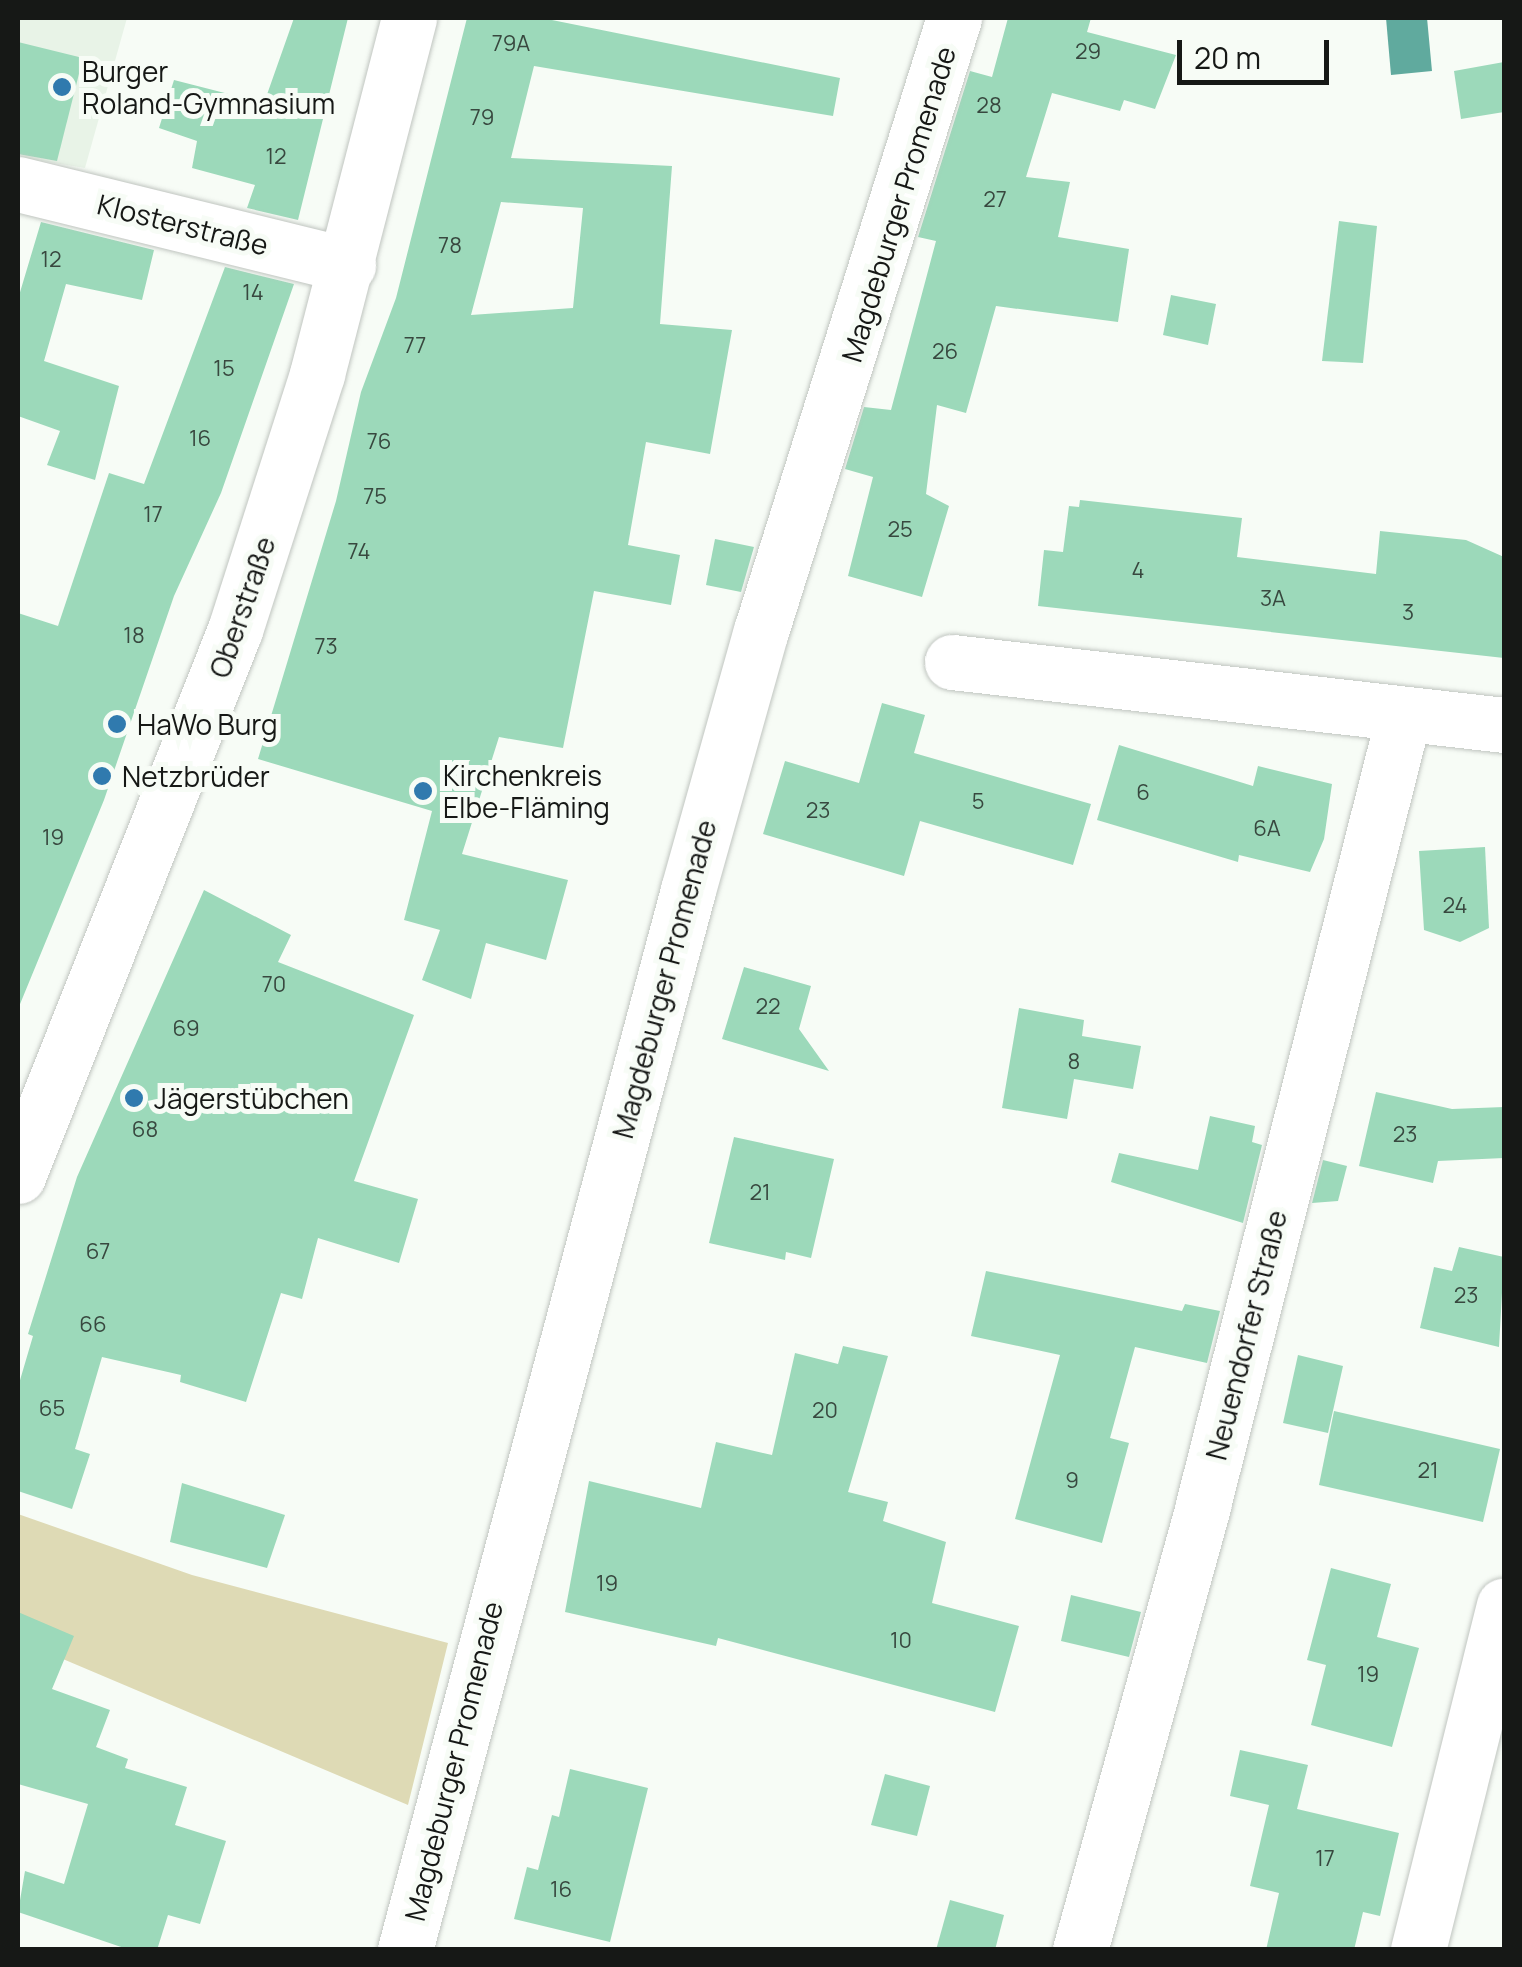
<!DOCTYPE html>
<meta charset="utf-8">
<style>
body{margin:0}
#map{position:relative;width:1522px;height:1967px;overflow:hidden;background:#f7fcf6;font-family:Manrope,sans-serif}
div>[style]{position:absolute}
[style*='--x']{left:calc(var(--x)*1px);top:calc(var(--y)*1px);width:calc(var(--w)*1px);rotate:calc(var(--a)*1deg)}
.built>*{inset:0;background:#e8f3e7}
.green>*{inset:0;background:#dedab5}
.water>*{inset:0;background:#60aa9e}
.building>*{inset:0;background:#9cd9ba}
.roads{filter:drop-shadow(0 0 2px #c0c5c0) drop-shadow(0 0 2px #c0c5c0)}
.street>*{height:55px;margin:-27.5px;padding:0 27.5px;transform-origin:27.5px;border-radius:27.5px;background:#fff}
.dots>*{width:28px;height:28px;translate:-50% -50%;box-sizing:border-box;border:5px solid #f7fcf6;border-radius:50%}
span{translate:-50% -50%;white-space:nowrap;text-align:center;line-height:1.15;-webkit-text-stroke:10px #f7fcf6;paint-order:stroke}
.number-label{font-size:22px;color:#38483f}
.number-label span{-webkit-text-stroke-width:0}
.poi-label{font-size:28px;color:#161816}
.left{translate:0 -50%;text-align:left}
.street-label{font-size:28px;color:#161816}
.frame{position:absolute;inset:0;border:20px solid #161816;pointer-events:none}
.scale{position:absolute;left:1177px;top:40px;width:152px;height:45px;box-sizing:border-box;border:5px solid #161816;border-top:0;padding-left:12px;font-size:30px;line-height:35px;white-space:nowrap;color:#161816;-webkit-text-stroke:8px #f7fcf6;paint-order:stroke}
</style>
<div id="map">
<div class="built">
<div style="clip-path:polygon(18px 18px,127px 18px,85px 168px,18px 157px)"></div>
</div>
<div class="green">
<div style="clip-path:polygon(18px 1514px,192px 1575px,448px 1643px,408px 1805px,18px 1640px)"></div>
</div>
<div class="water">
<div style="clip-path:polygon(1386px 18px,1427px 18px,1432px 71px,1391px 75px)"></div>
</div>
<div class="building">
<div style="clip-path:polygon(294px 18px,348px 18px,298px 220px,247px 208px,255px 185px,192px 168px,197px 141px,159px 128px,174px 80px,264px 103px)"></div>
<div style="clip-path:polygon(evenodd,467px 18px,542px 18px,840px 78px,833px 116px,534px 66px,511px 158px,672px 166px,660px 324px,732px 330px,710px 454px,646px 442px,628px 545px,680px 555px,671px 605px,594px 591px,563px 748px,499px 737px,462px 854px,568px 880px,546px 960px,486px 943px,471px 999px,422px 980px,440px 930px,404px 920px,432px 811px,258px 759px,336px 501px,361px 392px,396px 298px,467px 18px,501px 202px,583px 208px,573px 308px,471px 315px,501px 202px)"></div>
<div style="clip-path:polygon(1008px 18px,1091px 18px,1087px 32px,1176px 55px,1155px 109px,1124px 100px,1120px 111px,1052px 93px,1026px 177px,1070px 182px,1058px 237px,1129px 249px,1118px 322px,996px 306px,966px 413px,937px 405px,926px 494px,949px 506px,922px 597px,848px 576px,873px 477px,845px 469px,864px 407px,891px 410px,936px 241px,918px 237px,970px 71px,992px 77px)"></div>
<div style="clip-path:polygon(18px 42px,83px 58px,57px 161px,18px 154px)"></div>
<div style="clip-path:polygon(1504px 62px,1504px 112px,1461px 119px,1454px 71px)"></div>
<div style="clip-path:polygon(1339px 221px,1377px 226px,1363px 363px,1322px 361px)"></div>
<div style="clip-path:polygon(41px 222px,154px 250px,142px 300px,66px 284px,44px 361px,119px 386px,95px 480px,47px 465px,60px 431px,18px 416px,18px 299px)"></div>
<div style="clip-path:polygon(225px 267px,294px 284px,221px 493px,174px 596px,104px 800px,18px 1009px,18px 613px,58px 626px,109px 473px,144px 484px)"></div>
<div style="clip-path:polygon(1171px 295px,1216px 304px,1208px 345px,1163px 335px)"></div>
<div style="clip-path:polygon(1080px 500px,1242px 518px,1237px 557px,1376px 574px,1380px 531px,1466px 540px,1504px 557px,1504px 658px,1038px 606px,1044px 550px,1063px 552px,1069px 506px,1079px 507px)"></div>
<div style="clip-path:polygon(715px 539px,754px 547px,741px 592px,706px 585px)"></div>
<div style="clip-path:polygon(882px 703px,925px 715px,914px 753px,1091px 804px,1073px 865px,920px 821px,904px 876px,763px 834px,785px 761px,859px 783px)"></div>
<div style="clip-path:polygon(1119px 745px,1253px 786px,1258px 766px,1332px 784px,1324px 839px,1310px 872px,1239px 855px,1238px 862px,1097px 820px)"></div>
<div style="clip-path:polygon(1485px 847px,1489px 928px,1460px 942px,1424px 930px,1419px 851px)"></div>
<div style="clip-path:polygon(204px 890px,291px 935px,278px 962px,414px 1015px,354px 1181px,418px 1199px,399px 1263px,318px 1238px,302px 1299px,281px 1293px,246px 1402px,180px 1382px,181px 1375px,102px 1357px,75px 1449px,90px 1454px,72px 1509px,18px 1491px,18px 1387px,33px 1336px,28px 1334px,77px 1177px)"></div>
<div style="clip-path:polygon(744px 967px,811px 986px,799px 1029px,829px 1071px,722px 1039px)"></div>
<div style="clip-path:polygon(1019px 1008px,1084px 1020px,1082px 1036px,1141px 1046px,1133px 1089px,1074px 1079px,1067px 1119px,1002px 1108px)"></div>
<div style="clip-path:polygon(1376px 1092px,1452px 1109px,1504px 1107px,1504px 1158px,1438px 1161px,1433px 1183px,1359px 1166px)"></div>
<div style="clip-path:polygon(1210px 1116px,1255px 1126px,1252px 1142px,1262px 1145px,1243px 1223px,1111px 1182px,1119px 1153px,1198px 1170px)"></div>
<div style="clip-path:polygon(734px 1137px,834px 1159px,811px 1258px,786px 1252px,785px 1260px,709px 1243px)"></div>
<div style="clip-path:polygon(1323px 1160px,1347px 1166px,1338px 1201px,1312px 1203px)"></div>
<div style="clip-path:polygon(1459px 1247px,1504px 1257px,1499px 1347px,1420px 1328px,1434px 1267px,1452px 1271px)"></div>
<div style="clip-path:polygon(986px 1271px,1182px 1311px,1185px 1304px,1220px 1311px,1207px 1363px,1135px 1347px,1110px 1438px,1129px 1443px,1102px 1543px,1015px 1519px,1060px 1355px,971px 1336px)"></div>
<div style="clip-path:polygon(843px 1346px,888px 1356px,848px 1492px,888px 1502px,883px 1521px,946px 1542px,932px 1603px,1019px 1626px,995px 1712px,718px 1638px,716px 1646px,565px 1612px,589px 1481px,701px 1508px,716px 1442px,772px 1455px,795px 1353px,838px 1364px)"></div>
<div style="clip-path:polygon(1298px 1355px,1343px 1366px,1328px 1433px,1283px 1423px)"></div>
<div style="clip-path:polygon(1334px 1411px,1500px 1449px,1483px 1522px,1319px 1485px)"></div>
<div style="clip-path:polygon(182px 1483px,285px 1515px,267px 1568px,170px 1542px)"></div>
<div style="clip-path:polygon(1331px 1568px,1391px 1584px,1377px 1637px,1419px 1648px,1392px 1747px,1311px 1725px,1326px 1665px,1307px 1660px)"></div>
<div style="clip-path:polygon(1071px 1595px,1141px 1612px,1129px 1657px,1061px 1641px)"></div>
<div style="clip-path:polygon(18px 1612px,74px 1636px,52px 1689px,110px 1710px,96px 1747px,128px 1759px,125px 1768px,187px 1787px,175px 1825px,226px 1841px,200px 1924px,168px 1915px,157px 1950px,130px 1950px,18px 1912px,25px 1871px,64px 1884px,88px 1804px,18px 1784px)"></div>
<div style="clip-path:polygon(1240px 1750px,1308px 1765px,1297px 1809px,1399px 1833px,1380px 1916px,1363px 1912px,1354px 1950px,1266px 1950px,1279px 1893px,1250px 1886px,1269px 1805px,1230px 1796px)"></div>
<div style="clip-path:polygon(570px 1769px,648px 1788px,610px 1942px,514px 1919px,527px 1867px,538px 1870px,552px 1815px,559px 1817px)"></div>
<div style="clip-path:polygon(885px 1774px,930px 1786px,917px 1836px,871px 1825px)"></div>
<div style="clip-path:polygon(950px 1900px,1004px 1915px,995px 1950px,936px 1950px)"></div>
</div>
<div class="roads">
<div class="street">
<div style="--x:18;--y:184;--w:340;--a:13.8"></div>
<div style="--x:952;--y:662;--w:556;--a:6.51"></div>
<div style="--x:18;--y:1176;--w:588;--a:-68.33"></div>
<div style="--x:235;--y:630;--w:269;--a:-72.2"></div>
<div style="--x:317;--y:374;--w:368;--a:-75.5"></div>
<div style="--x:405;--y:1950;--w:1097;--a:-75.05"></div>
<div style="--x:688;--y:890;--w:269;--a:-74.3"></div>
<div style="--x:761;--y:631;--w:643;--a:-72.52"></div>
<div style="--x:1080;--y:1950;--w:462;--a:-74.5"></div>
<div style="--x:1203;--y:1505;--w:812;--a:-75.74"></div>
<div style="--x:1418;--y:1950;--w:355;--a:-76"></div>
</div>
</div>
<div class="dots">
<div style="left:62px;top:87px;background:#307aae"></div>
<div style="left:117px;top:724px;background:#307aae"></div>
<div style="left:102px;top:776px;background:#307aae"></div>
<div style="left:423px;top:791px;background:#307aae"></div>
<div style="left:134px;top:1098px;background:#307aae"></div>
</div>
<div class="number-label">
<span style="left:511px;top:44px">79A</span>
<span style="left:1088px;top:52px">29</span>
<span style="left:989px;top:106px">28</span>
<span style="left:482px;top:118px">79</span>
<span style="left:276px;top:157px">12</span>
<span style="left:995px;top:200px">27</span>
<span style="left:450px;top:246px">78</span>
<span style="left:51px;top:260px">12</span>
<span style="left:253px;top:293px">14</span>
<span style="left:415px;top:346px">77</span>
<span style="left:945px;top:352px">26</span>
<span style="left:224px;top:369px">15</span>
<span style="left:200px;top:439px">16</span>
<span style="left:379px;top:442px">76</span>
<span style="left:375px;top:497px">75</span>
<span style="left:153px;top:515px">17</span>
<span style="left:900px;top:530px">25</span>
<span style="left:359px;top:552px">74</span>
<span style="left:1138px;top:571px">4</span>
<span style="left:1273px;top:599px">3A</span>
<span style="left:1408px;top:613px">3</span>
<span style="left:134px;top:636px">18</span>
<span style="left:326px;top:647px">73</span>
<span style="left:1143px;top:793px">6</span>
<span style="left:978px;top:802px">5</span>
<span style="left:818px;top:811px">23</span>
<span style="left:1267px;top:829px">6A</span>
<span style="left:53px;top:838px">19</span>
<span style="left:1455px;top:906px">24</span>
<span style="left:274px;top:985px">70</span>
<span style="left:768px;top:1007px">22</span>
<span style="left:186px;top:1029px">69</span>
<span style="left:1074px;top:1062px">8</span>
<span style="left:145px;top:1130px">68</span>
<span style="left:1405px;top:1135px">23</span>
<span style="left:760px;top:1193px">21</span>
<span style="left:98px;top:1252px">67</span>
<span style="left:1466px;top:1296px">23</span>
<span style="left:93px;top:1325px">66</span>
<span style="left:52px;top:1409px">65</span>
<span style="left:825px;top:1411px">20</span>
<span style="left:1428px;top:1471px">21</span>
<span style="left:1072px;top:1481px">9</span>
<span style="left:607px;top:1584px">19</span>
<span style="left:901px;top:1641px">10</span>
<span style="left:1368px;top:1675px">19</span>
<span style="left:1325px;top:1859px">17</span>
<span style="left:561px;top:1890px">16</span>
</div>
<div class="poi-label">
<span class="left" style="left:82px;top:87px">Burger<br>Roland-Gymnasium</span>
<span class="left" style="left:137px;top:724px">HaWo Burg</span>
<span class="left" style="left:443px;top:791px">Kirchenkreis<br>Elbe-Fläming</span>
<span class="left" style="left:122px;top:776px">Netzbrüder</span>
<span class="left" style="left:154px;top:1098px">Jägerstübchen</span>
</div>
<div class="street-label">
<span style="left:898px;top:204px;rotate:-73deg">Magdeburger Promenade</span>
<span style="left:183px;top:224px;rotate:14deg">Klosterstraße</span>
<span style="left:242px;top:607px;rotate:-71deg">Oberstraße</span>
<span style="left:664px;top:979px;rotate:-75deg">Magdeburger Promenade</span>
<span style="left:1246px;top:1335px;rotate:-76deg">Neuendorfer Straße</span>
<span style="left:453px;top:1761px;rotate:-76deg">Magdeburger Promenade</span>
</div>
<div class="frame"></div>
<div class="scale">20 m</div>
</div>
